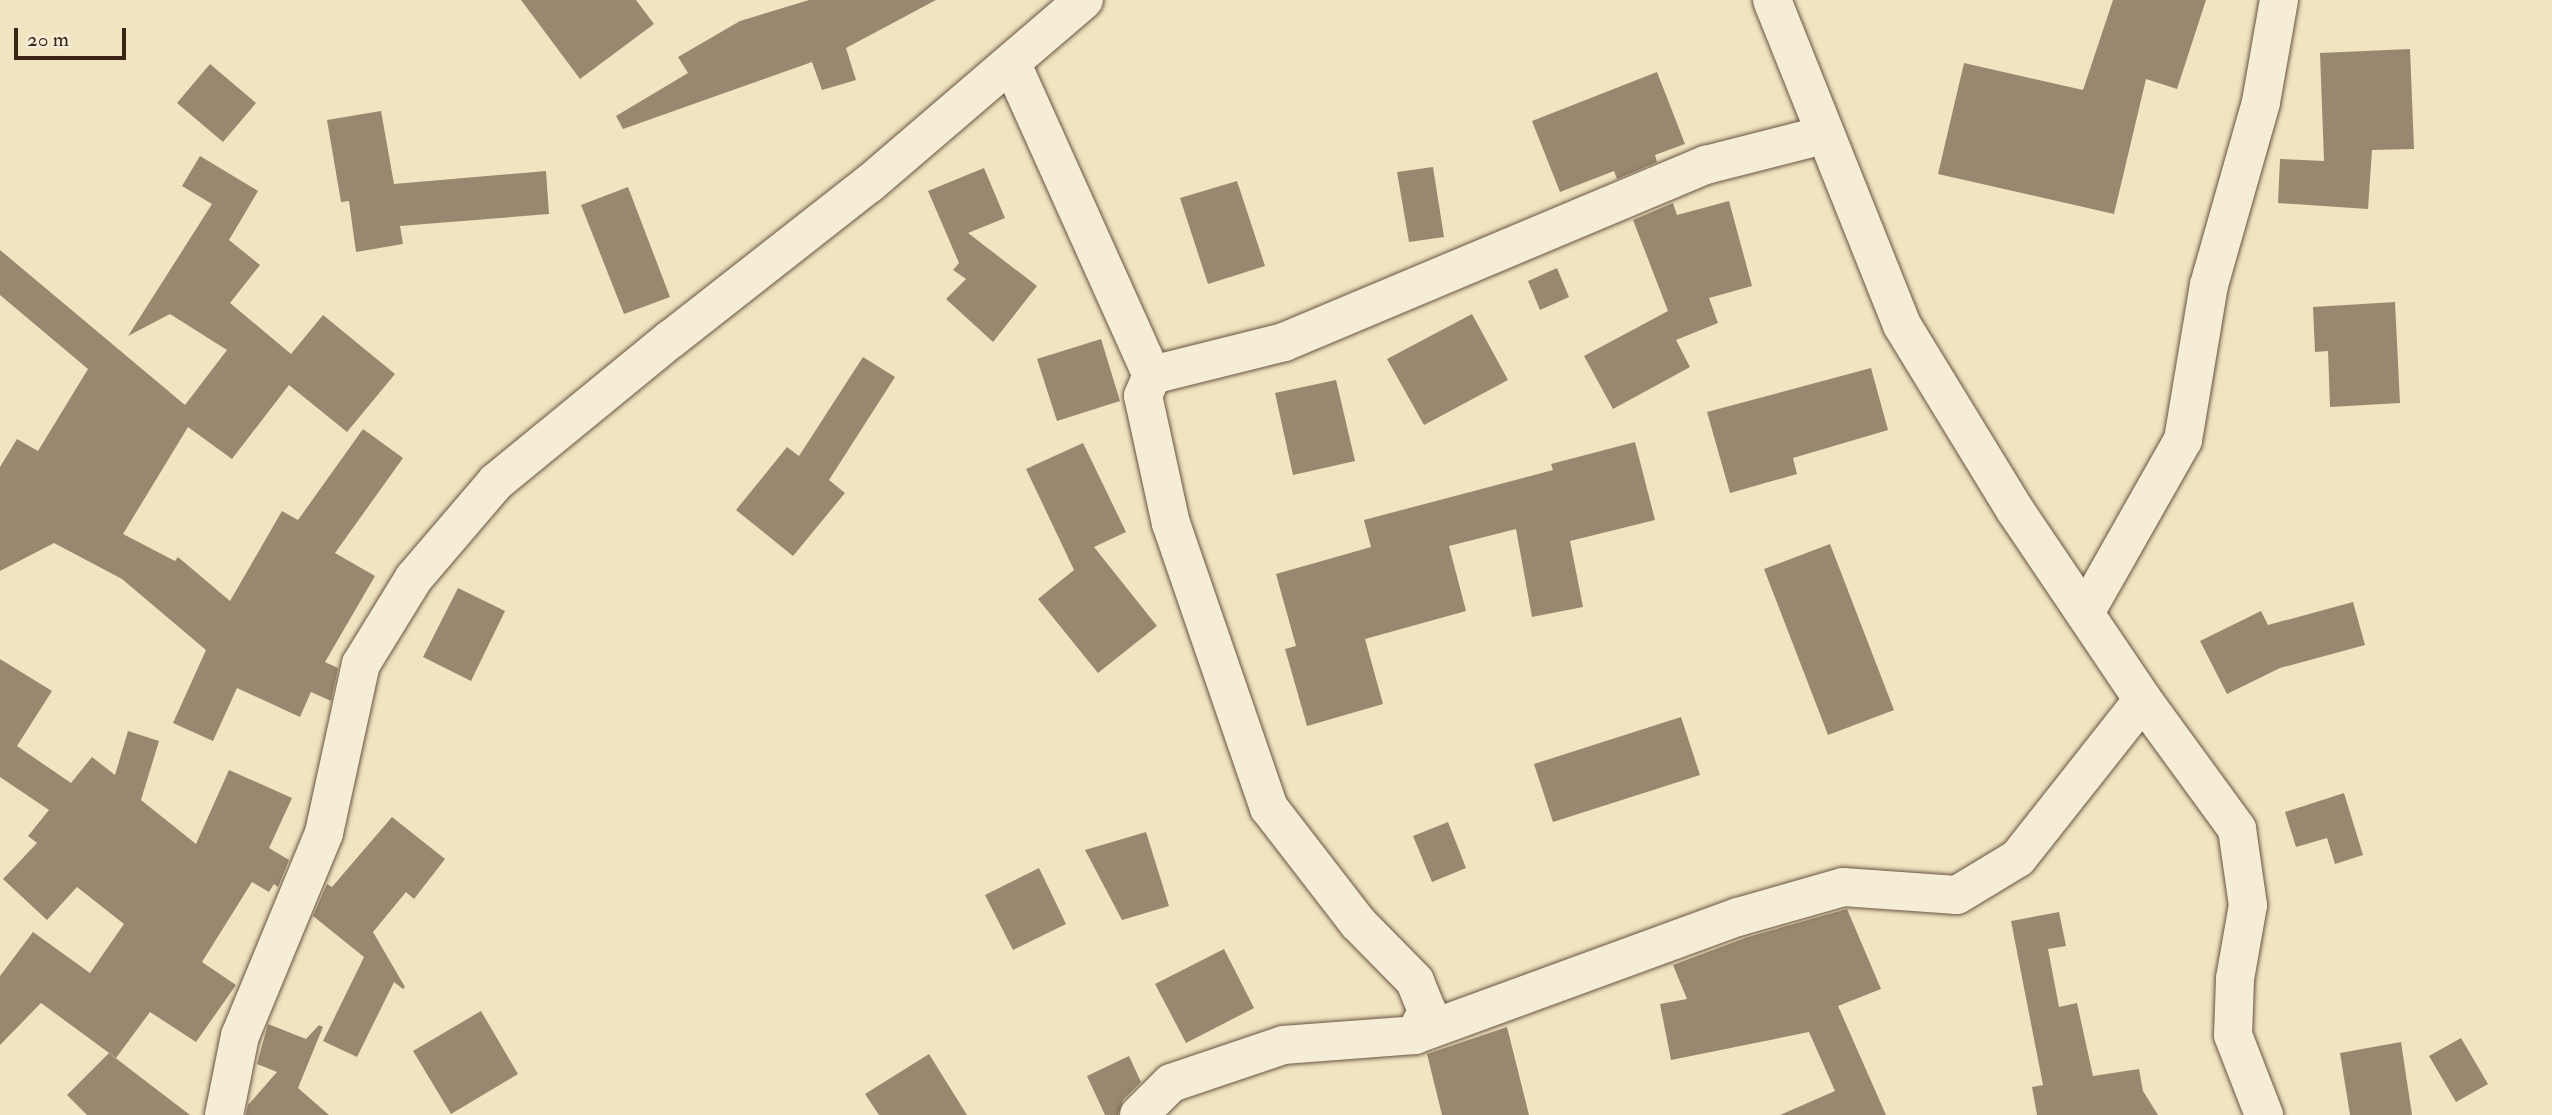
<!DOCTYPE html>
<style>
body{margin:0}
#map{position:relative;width:2552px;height:1115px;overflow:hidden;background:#f1e4c0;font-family:"IM FELL Double Pica",serif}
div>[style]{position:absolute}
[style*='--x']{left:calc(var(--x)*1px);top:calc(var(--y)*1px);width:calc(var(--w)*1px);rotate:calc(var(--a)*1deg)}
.building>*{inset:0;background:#99886f}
.roads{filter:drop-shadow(0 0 2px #685442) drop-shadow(0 0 2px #685442)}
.minor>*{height:38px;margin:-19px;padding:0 19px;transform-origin:19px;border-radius:19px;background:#f6edd6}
span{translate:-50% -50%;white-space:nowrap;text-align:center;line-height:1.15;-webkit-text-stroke:5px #f6edd6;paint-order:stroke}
.scale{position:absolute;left:14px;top:28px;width:112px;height:32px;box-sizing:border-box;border:4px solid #3a2418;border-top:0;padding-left:9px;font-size:21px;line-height:24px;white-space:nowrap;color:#3a2418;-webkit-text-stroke:5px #f6edd6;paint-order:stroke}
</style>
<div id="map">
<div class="building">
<div style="clip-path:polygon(521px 0,636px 0,654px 24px,580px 79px)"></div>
<div style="clip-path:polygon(809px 0,936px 0,846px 48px,856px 80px,822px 90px,812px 62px,623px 129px,616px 116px,688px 73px,678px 57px,740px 21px)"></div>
<div style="clip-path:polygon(2113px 0,2206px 0,2177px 89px,2146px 79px,2114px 214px,1938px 174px,1964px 63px,2083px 90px)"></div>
<div style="clip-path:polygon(2410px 49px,2414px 149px,2372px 150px,2368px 209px,2278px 203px,2280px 159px,2324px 161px,2320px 53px)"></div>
<div style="clip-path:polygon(210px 64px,256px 103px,223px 142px,177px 103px)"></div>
<div style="clip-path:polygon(1657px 72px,1685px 144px,1655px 155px,1657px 162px,1617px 179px,1614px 171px,1560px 192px,1532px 121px)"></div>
<div style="clip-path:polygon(381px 111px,394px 184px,546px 171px,549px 214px,400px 226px,403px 244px,356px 252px,349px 201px,341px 202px,327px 120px)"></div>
<div style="clip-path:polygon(200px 156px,258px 191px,229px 240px,260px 265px,230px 303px,291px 354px,323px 315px,395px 374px,347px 432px,289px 385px,232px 459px,188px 427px,123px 534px,175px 561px,178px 557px,230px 601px,282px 511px,298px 520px,363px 429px,403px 458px,335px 553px,375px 576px,325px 662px,338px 668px,331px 701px,311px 692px,300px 717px,237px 688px,213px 741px,173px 723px,206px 650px,122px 579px,54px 543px,0 571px,0 467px,17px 439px,38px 451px,88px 369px,0 295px,0 250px,185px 405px,227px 350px,170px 314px,128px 336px,212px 204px,182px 186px)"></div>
<div style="clip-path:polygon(1433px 167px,1444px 237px,1409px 242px,1397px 172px)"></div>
<div style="clip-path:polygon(984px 168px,1005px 218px,968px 233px,1037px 286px,993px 342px,946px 299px,966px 279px,953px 270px,959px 263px,928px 191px)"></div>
<div style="clip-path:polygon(1237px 181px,1265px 266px,1208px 284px,1180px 198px)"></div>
<div style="clip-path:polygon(628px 187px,670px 297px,624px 314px,581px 205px)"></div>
<div style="clip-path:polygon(1729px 201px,1752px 286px,1709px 298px,1718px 323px,1676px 340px,1690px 367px,1613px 409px,1584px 356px,1668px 311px,1633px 220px,1673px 203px,1677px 215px)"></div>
<div style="clip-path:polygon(1557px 268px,1569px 297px,1540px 310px,1528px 281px)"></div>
<div style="clip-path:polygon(2395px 302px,2400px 403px,2330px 407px,2328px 351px,2315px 352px,2313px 307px)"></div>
<div style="clip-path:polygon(1472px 314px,1508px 380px,1424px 425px,1387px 359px)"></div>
<div style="clip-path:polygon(1101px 339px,1120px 401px,1057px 421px,1037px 359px)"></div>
<div style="clip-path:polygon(863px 357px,895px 377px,829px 480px,845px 493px,793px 556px,736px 510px,787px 447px,799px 456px)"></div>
<div style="clip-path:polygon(1871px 368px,1888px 430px,1793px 458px,1797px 474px,1730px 493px,1707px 412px)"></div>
<div style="clip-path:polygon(1336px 380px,1355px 461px,1293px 475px,1275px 393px)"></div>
<div style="clip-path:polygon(1635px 442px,1655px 520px,1570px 541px,1583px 607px,1532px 617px,1516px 529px,1449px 546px,1466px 611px,1365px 639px,1383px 704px,1307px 726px,1285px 649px,1296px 646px,1276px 574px,1371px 547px,1364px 520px,1553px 470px,1551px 464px)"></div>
<div style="clip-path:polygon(1083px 443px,1126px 532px,1094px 547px,1157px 626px,1098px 673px,1038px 599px,1074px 570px,1026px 469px)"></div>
<div style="clip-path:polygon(1830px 544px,1894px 710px,1828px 735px,1764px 569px)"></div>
<div style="clip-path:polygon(458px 588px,505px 611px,471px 681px,423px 657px)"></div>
<div style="clip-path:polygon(2353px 602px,2365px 645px,2280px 668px,2227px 694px,2200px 641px,2261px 611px,2268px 625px)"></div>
<div style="clip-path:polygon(0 659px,52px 691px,17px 746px,71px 783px,92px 757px,115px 775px,128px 731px,159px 741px,141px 800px,196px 844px,229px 770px,292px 798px,269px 848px,289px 860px,278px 887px,274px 884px,269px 892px,252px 882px,202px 962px,236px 985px,196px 1042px,150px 1012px,116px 1058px,41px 1003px,0 1045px,0 976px,33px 932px,90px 973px,124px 924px,77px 887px,47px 920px,3px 879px,37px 843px,28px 836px,49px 810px,0 777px)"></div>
<div style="clip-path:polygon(1681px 717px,1700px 775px,1553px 822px,1534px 764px)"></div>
<div style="clip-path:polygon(2344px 793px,2363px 855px,2335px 864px,2327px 838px,2296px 847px,2285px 812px)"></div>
<div style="clip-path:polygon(392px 817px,445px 859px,414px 899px,406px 892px,373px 932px,405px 987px,403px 989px,394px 982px,357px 1057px,323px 1041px,364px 957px,313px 916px,327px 884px,332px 887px)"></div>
<div style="clip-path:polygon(1448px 822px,1466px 868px,1432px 882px,1413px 836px)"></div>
<div style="clip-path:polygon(1146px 832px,1169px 906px,1122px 920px,1085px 850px)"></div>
<div style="clip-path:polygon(1039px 868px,1066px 924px,1013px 950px,985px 895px)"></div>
<div style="clip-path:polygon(1847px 909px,1881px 989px,1838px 1006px,1886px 1115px,1780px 1115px,1835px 1091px,1809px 1032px,1671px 1060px,1660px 1004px,1687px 999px,1673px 965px,1745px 938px)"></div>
<div style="clip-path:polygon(2059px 912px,2066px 946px,2048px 949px,2059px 1007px,2077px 1003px,2093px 1076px,2139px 1069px,2143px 1091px,2158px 1115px,2037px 1115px,2032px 1087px,2043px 1085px,2011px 921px)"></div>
<div style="clip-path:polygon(1224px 949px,1254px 1008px,1186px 1043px,1155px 984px)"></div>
<div style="clip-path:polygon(481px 1011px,518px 1074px,451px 1114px,413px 1051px)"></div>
<div style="clip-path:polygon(268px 1024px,306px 1039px,319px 1025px,323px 1027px,298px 1088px,329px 1115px,246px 1115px,248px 1105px,277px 1072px,257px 1064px)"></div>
<div style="clip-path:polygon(1507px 1027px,1529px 1115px,1442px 1115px,1427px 1054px)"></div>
<div style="clip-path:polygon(2461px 1038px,2488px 1084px,2456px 1102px,2429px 1056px)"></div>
<div style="clip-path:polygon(2401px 1042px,2412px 1115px,2350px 1115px,2340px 1053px)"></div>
<div style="clip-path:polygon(109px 1053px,190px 1115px,87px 1115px,67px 1095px)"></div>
<div style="clip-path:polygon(929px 1054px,967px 1115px,879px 1115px,865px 1094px)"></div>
<div style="clip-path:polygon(1129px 1056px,1141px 1082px,1123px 1100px,1118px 1115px,1105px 1115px,1087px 1076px)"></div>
</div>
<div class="roads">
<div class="minor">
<div style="--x:1772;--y:0;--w:350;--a:68.2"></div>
<div style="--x:1902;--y:325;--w:217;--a:58.6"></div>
<div style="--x:2015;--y:510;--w:229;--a:56"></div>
<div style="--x:2143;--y:700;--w:160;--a:53.9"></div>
<div style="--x:2237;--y:829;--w:77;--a:81.8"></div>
<div style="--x:2248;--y:905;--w:75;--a:100"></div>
<div style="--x:2235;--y:979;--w:56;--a:92"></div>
<div style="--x:2233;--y:1035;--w:86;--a:68.8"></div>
<div style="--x:1012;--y:64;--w:341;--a:65.8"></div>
<div style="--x:2085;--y:613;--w:199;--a:-60.5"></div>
<div style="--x:2183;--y:440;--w:157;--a:-80.5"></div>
<div style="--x:2209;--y:285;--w:190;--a:-74.1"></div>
<div style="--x:2261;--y:102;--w:104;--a:-80"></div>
<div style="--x:1415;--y:1035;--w:344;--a:-20.1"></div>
<div style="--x:1738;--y:917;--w:109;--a:-15.9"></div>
<div style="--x:1843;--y:887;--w:114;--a:4"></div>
<div style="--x:1957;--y:895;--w:71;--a:-31.2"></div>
<div style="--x:2018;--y:858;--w:201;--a:-51.7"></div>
<div style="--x:224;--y:1115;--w:81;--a:-78.6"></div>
<div style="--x:240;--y:1036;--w:220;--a:-67.5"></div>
<div style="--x:324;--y:833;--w:173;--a:-77.7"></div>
<div style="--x:361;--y:664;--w:101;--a:-58.4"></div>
<div style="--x:414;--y:578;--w:126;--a:-49.5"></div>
<div style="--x:496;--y:482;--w:226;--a:-39.3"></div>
<div style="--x:671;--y:339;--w:251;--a:-38.1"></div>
<div style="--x:869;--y:184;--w:283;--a:-40.6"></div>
<div style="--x:1139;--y:1115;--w:45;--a:-45"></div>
<div style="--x:1171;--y:1083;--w:118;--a:-18.7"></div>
<div style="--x:1283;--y:1045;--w:132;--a:-4.3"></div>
<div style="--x:1415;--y:1035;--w:27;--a:-63"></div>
<div style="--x:1427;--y:1011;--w:32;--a:-112"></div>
<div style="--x:1415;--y:981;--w:81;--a:-134.5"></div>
<div style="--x:1358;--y:923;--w:145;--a:-127.7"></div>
<div style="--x:1269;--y:808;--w:300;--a:-109"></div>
<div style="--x:1171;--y:524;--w:131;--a:-102.3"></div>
<div style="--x:1143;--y:396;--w:23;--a:-67"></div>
<div style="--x:1152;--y:375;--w:136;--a:-14"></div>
<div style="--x:1284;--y:342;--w:458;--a:-22.8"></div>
<div style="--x:1706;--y:165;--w:122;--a:-14.3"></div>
</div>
</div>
<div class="scale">20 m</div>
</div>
